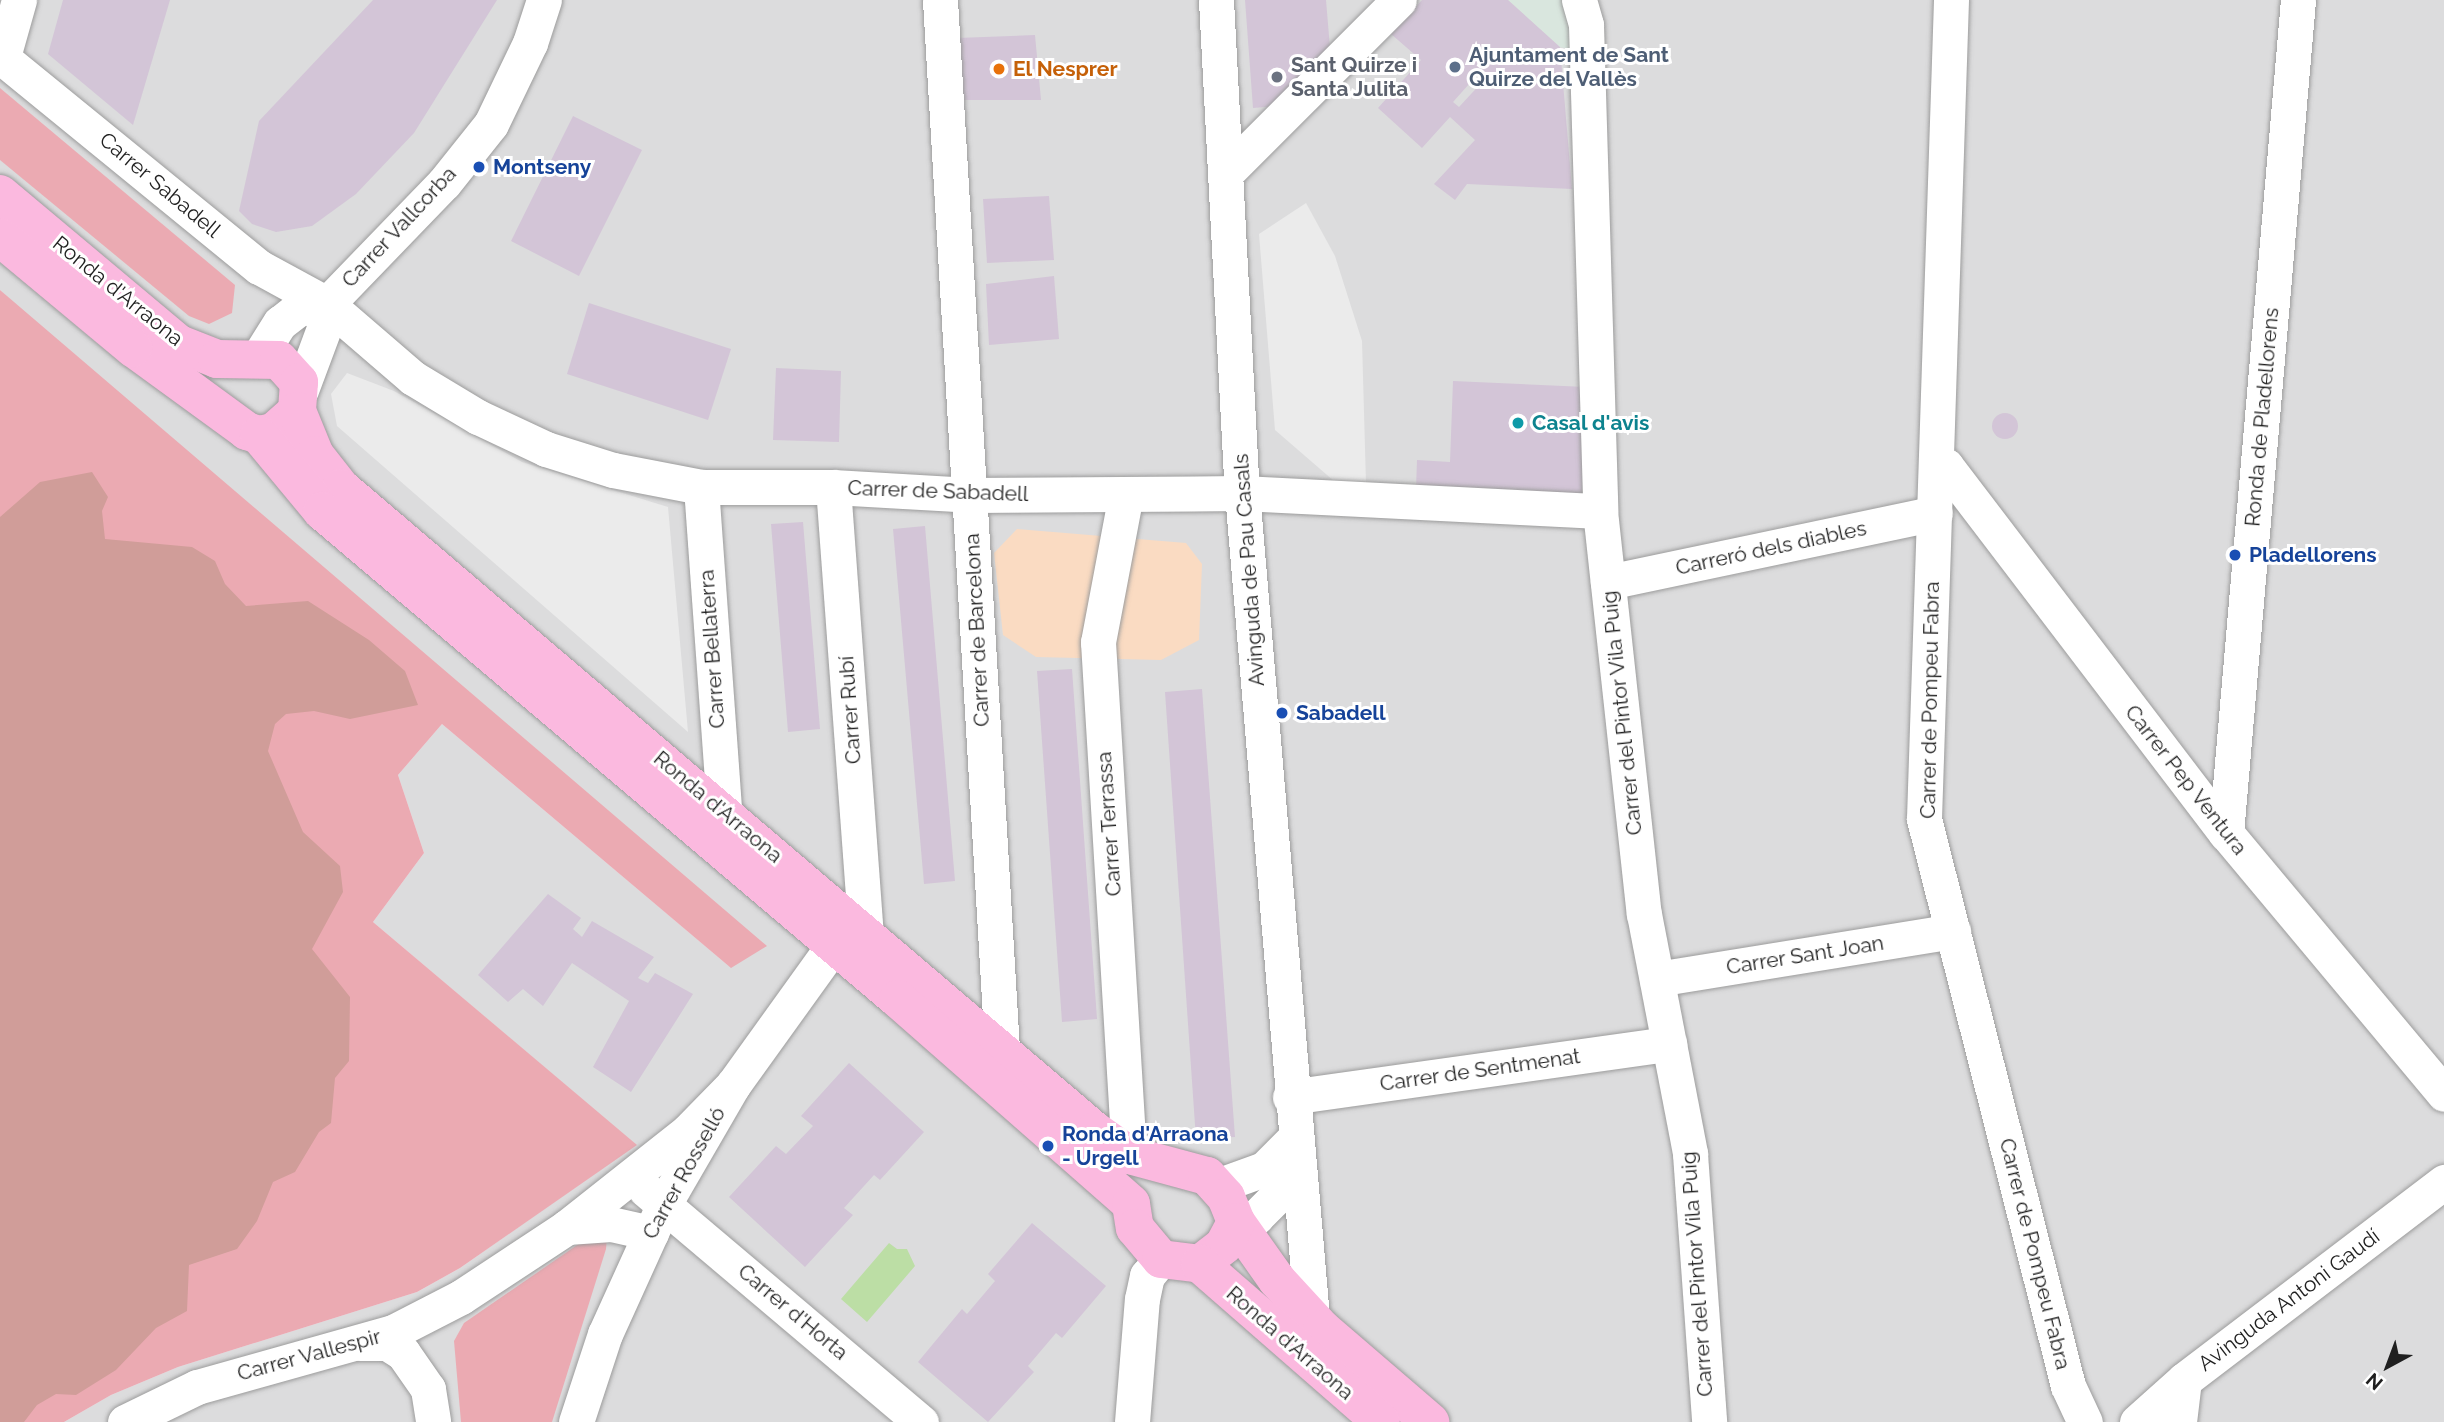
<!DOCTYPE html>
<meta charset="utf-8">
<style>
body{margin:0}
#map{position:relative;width:2444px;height:1422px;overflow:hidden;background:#f0e5f0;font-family:Raleway,sans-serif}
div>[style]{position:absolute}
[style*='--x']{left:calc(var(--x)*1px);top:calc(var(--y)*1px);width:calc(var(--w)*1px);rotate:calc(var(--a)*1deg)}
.residential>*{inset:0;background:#dcdcdd}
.grass>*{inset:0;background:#ebaab2}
.forest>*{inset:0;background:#d09d99}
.park>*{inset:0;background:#fadbc2}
.parking>*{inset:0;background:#ebebeb}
.plaza>*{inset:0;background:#d9e6de}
.water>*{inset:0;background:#bcdea5}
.building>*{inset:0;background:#d3c5d7}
.round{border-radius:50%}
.roads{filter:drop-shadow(0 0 2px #9c9c9c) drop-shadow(0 0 2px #9c9c9c)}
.street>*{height:35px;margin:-17.5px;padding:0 17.5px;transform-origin:17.5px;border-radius:17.5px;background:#fff}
.secondary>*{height:38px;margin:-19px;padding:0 19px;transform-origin:19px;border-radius:19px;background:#fbb9df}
.dots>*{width:19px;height:19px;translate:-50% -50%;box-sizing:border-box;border:4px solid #fff;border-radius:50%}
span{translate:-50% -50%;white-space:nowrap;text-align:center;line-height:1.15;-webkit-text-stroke:6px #fff;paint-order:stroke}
.service-label{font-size:21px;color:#4e5e75;font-weight:700}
.left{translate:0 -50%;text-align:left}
.worship-label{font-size:21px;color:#5b616d;font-weight:700}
.food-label{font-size:21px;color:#c56008;font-weight:700}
.transit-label{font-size:21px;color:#164399;font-weight:700}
.street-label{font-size:21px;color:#1f1f1f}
.culture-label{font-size:21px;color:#0d838f;font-weight:700}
.north{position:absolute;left:2353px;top:1331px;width:70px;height:70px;-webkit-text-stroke:5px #fff;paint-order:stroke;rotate:221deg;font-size:19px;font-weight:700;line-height:28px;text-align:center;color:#1f1f1f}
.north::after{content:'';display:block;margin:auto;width:24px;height:32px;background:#1f1f1f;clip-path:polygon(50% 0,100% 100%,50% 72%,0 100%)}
</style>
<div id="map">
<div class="residential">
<div style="clip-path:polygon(0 0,2444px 0,2444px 1422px,64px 1422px,111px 1395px,178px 1367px,417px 1292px,460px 1268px,636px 1145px,373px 922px,424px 853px,398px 775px,442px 724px,730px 967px,0 290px)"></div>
</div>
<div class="grass">
<div style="clip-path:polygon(0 88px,235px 285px,232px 313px,209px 324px,189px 316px,0 160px)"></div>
<div style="clip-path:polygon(0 290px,767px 946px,731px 968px,442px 724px,398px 775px,424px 853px,373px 922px,637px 1145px,460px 1268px,417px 1292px,178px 1367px,111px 1395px,64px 1422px,0 1422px)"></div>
<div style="clip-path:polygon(596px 1232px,607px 1238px,606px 1249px,552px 1422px,461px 1422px,454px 1341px,464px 1323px)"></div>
</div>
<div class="forest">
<div style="clip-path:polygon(92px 472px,108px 497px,102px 511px,105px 539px,192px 547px,215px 561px,225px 584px,246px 606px,308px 601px,369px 640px,405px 671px,418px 705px,350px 719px,314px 711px,286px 714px,275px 724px,268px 751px,303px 832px,340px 866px,343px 892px,312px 949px,350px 997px,349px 1061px,335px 1078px,331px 1123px,319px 1132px,295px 1172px,273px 1182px,257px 1221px,237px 1249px,189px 1265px,187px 1311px,156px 1328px,116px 1370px,76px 1395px,56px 1394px,37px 1405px,24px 1422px,0 1422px,0 517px,40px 482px)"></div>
</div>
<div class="park">
<div style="clip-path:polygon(1017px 529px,1186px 543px,1202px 564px,1199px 640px,1161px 660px,1036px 657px,1003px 635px,994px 553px)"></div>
</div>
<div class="parking">
<div style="clip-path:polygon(1306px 203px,1335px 256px,1362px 341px,1366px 484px,1334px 481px,1275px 430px,1259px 234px)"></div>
<div style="clip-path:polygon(347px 373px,394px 391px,522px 462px,668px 507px,688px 732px,337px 426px,331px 394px)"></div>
</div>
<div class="plaza">
<div style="clip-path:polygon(1508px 0,1563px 0,1573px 49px,1559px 47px)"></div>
</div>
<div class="water">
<div style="clip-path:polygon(889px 1243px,897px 1249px,907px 1249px,915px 1266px,867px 1322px,841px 1299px)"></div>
</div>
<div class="building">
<div style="clip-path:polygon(63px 0,170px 0,133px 125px,48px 54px)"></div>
<div style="clip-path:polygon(373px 0,497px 0,414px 133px,356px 194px,312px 226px,276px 232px,252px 224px,239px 211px,259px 121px)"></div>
<div style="clip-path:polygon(1245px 0,1326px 0,1330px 48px,1277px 106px,1253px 108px)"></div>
<div style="clip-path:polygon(evenodd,1422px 0,1508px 0,1560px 47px,1572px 189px,1467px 184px,1455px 200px,1434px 184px,1475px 140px,1450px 117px,1422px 148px,1378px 108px,1421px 60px,1391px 34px,1422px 0,1478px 74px,1484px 80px,1459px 107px,1453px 102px,1478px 74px)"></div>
<div style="clip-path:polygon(1035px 35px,1041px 100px,962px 100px,957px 38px)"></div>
<div style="clip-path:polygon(573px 116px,642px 150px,579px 276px,511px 241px)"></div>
<div style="clip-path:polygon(1049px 196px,1054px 260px,987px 263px,983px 199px)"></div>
<div style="clip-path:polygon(1054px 276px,1059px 339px,989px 345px,986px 284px)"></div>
<div style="clip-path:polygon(589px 303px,731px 349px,708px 420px,567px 374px)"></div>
<div style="clip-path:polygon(776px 368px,841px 371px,839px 442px,773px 440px)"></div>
<div style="clip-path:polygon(1453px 381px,1586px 387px,1582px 495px,1416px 489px,1417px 460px,1450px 462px)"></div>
<div class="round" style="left:1992px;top:413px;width:26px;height:26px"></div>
<div style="clip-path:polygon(803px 522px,820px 729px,788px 732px,771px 524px)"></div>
<div style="clip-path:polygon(925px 526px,955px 881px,924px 884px,893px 529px)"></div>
<div style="clip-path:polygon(1072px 669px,1097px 1019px,1062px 1022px,1037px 671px)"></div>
<div style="clip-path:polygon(1202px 689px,1235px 1137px,1196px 1139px,1165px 692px)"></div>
<div style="clip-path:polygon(548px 894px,581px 918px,573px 929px,582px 937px,592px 921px,654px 957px,638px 978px,648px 983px,655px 973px,693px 994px,631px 1092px,593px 1067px,629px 1001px,572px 963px,543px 1006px,523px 989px,508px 1002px,478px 975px)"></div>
<div style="clip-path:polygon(849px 1063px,924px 1132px,880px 1180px,874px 1175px,844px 1208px,853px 1215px,805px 1267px,729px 1197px,776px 1146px,786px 1154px,813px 1126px,801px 1116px)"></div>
<div style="clip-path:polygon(1032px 1223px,1106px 1286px,1062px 1338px,1056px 1333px,1028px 1366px,1034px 1372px,988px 1422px,918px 1362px,962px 1309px,967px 1314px,995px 1281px,988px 1274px)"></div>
</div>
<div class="roads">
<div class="street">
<div style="--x:940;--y:0;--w:1052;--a:86.62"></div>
<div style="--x:1216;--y:0;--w:494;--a:87"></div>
<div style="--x:1242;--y:493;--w:828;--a:85.15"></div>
<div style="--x:1579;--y:0;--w:26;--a:74"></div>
<div style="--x:1586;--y:25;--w:486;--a:88.3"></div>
<div style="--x:1600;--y:511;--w:405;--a:83.8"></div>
<div style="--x:1644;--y:914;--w:244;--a:79.1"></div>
<div style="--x:1690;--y:1154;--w:269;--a:85.9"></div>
<div style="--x:1951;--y:0;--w:819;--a:91.89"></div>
<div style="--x:1924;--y:819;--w:585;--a:75.75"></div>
<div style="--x:2068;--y:1386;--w:40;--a:65"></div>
<div style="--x:0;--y:56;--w:334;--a:39.2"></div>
<div style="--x:259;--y:267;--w:77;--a:28.6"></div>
<div style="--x:327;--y:304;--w:113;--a:40.7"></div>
<div style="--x:413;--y:378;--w:76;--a:31"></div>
<div style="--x:478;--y:417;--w:75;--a:25.2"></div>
<div style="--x:546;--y:449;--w:70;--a:17.4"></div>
<div style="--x:613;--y:470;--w:90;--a:10.9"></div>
<div style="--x:701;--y:487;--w:132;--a:0"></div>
<div style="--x:833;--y:487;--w:137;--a:3.3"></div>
<div style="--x:970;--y:495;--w:272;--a:-0.4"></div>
<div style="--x:1242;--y:493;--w:358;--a:2.9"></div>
<div style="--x:3;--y:57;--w:59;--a:-74.3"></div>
<div style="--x:1227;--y:172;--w:243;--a:-45"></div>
<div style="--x:259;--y:356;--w:39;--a:-58"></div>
<div style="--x:280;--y:323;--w:23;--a:-38"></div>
<div style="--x:298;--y:309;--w:29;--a:-10"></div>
<div style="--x:327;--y:304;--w:168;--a:-46"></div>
<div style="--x:444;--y:183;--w:75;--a:-51.5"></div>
<div style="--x:491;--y:124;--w:90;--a:-64.3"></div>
<div style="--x:530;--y:43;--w:45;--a:-72"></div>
<div style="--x:301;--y:390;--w:66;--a:-69.6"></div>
<div style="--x:324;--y:328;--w:24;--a:-83"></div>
<div style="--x:1936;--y:462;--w:11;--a:22"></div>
<div style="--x:1946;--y:466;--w:462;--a:52.7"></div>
<div style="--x:2226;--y:833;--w:340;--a:50.1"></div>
<div style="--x:701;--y:487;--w:324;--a:85.9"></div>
<div style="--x:833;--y:487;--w:446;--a:85.8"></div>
<div style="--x:1126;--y:494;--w:151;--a:100.7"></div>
<div style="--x:1098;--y:642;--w:514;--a:86.54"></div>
<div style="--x:1608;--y:582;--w:334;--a:-11.9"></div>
<div style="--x:2226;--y:833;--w:836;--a:-85.06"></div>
<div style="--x:1657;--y:979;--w:300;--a:-9.2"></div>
<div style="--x:1290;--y:1097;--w:383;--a:-8"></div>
<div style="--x:1217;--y:1186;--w:50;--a:-19.9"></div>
<div style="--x:1264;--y:1169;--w:42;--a:-45"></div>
<div style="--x:646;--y:1190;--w:360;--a:40.2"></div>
<div style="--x:1236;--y:1222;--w:21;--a:-14"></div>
<div style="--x:1256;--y:1217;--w:28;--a:-45"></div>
<div style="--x:1276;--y:1197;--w:46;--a:-70.8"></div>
<div style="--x:567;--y:1227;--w:44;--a:-3.9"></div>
<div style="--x:611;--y:1224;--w:41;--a:12.7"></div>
<div style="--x:360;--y:1343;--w:27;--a:0"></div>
<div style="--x:387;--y:1343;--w:19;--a:32"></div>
<div style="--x:403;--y:1353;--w:44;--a:55.2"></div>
<div style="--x:428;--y:1389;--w:33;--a:81"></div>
<div style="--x:125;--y:1422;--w:80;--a:-25.9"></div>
<div style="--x:197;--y:1387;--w:204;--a:-15.7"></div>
<div style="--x:393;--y:1332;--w:76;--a:-27.2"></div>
<div style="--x:461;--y:1297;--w:127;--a:-33.4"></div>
<div style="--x:567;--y:1227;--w:154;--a:-38.4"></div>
<div style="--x:688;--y:1131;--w:64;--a:-45.6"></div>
<div style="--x:576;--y:1422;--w:93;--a:-71.8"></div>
<div style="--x:605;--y:1334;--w:143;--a:-65.6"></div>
<div style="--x:664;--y:1204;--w:138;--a:-59.9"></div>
<div style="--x:733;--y:1085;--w:171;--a:-54.3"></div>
<div style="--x:1132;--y:1422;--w:123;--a:-85.4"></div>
<div style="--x:1142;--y:1299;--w:24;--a:-78"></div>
<div style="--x:1147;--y:1276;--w:22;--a:-51"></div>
<div style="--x:2137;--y:1422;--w:63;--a:-41.8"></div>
<div style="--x:2184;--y:1380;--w:327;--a:-37.3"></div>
<div style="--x:2179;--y:1422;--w:42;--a:-83.2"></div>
</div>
<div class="secondary">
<div style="--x:0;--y:194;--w:234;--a:40"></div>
<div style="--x:179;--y:344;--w:41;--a:21.5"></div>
<div style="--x:217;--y:359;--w:62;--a:0.9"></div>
<div style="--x:279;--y:360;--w:30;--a:48"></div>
<div style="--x:299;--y:382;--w:29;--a:94"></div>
<div style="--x:297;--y:411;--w:31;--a:138"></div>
<div style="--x:274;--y:432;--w:15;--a:169"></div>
<div style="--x:259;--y:435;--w:13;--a:-162"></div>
<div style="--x:247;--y:431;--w:141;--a:-143.9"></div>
<div style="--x:133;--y:348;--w:173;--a:-140.2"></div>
<div style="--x:297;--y:411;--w:48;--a:67.8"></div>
<div style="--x:315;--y:455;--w:42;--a:51.8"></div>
<div style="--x:341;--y:488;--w:991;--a:40.46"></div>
<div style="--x:1095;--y:1131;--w:42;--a:35.2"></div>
<div style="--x:1129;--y:1155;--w:81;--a:15.1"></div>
<div style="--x:1207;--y:1176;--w:28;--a:48"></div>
<div style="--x:1226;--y:1197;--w:27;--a:68"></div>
<div style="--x:1236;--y:1222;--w:71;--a:54.7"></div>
<div style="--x:1277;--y:1280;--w:67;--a:47.4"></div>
<div style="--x:1322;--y:1329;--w:143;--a:40.7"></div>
<div style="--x:259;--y:435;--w:99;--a:50.3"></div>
<div style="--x:322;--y:511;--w:755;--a:40.27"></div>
<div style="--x:898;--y:999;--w:310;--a:41.3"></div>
<div style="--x:1131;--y:1204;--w:24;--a:81"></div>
<div style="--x:1135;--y:1228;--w:40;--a:50"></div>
<div style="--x:1161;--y:1259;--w:39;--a:7"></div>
<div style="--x:1200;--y:1264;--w:31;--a:-38"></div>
<div style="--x:1224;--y:1245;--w:26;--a:-62"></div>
<div style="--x:1200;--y:1264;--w:240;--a:41.1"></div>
</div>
</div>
<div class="dots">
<div style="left:1455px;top:67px;background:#5c6f8a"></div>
<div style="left:999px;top:69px;background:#e8710a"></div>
<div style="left:1277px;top:77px;background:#6b7280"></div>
<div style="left:479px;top:167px;background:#1a4fb4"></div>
<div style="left:1518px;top:423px;background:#0f9aa8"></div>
<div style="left:2235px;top:555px;background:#1a4fb4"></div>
<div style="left:1282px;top:713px;background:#1a4fb4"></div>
<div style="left:1048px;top:1146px;background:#1a4fb4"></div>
</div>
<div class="service-label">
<span class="left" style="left:1469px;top:67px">Ajuntament de Sant<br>Quirze del Vallès</span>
</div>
<div class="worship-label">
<span class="left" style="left:1291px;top:77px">Sant Quirze i<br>Santa Julita</span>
</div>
<div class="food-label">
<span class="left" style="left:1013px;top:69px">El Nesprer</span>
</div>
<div class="transit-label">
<span class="left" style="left:493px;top:167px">Montseny</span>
<span class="left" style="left:2249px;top:555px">Pladellorens</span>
<span class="left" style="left:1296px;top:713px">Sabadell</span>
<span class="left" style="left:1062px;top:1146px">Ronda d'Arraona<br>- Urgell</span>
</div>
<div class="street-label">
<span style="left:160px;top:185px;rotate:40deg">Carrer Sabadell</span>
<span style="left:399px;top:227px;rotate:-47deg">Carrer Vallcorba</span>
<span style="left:118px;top:291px;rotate:39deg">Ronda d'Arraona</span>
<span style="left:2262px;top:417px;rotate:-85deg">Ronda de Pladellorens</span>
<span style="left:938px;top:491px;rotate:2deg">Carrer de Sabadell</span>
<span style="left:1771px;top:548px;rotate:-12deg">Carreró dels diables</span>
<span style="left:1249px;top:570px;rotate:-94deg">Avinguda de Pau Casals</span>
<span style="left:977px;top:630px;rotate:-93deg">Carrer de Barcelona</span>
<span style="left:712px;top:649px;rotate:-94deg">Carrer Bellaterra</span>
<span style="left:1930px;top:700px;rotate:-89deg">Carrer de Pompeu Fabra</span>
<span style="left:850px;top:710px;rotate:-94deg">Carrer Rubí</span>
<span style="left:1622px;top:713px;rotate:-96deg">Carrer del Pintor Vila Puig</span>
<span style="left:2186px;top:780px;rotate:52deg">Carrer Pep Ventura</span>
<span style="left:718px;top:807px;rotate:40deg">Ronda d'Arraona</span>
<span style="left:1109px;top:824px;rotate:-94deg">Carrer Terrassa</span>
<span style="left:1805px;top:955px;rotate:-9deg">Carrer Sant Joan</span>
<span style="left:1480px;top:1070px;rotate:-8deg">Carrer de Sentmenat</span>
<span style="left:684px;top:1173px;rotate:-61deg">Carrer Rosselló</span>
<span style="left:2035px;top:1254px;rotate:76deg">Carrer de Pompeu Fabra</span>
<span style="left:1697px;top:1274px;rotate:-94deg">Carrer del Pintor Vila Puig</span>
<span style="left:2289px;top:1300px;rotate:-37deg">Avinguda Antoni Gaudí</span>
<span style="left:793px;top:1312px;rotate:40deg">Carrer d'Horta</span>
<span style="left:1290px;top:1343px;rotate:41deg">Ronda d'Arraona</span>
<span style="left:309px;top:1355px;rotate:-15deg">Carrer Vallespir</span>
</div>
<div class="culture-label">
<span class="left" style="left:1532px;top:423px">Casal d'avis</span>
</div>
<div class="north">N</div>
</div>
